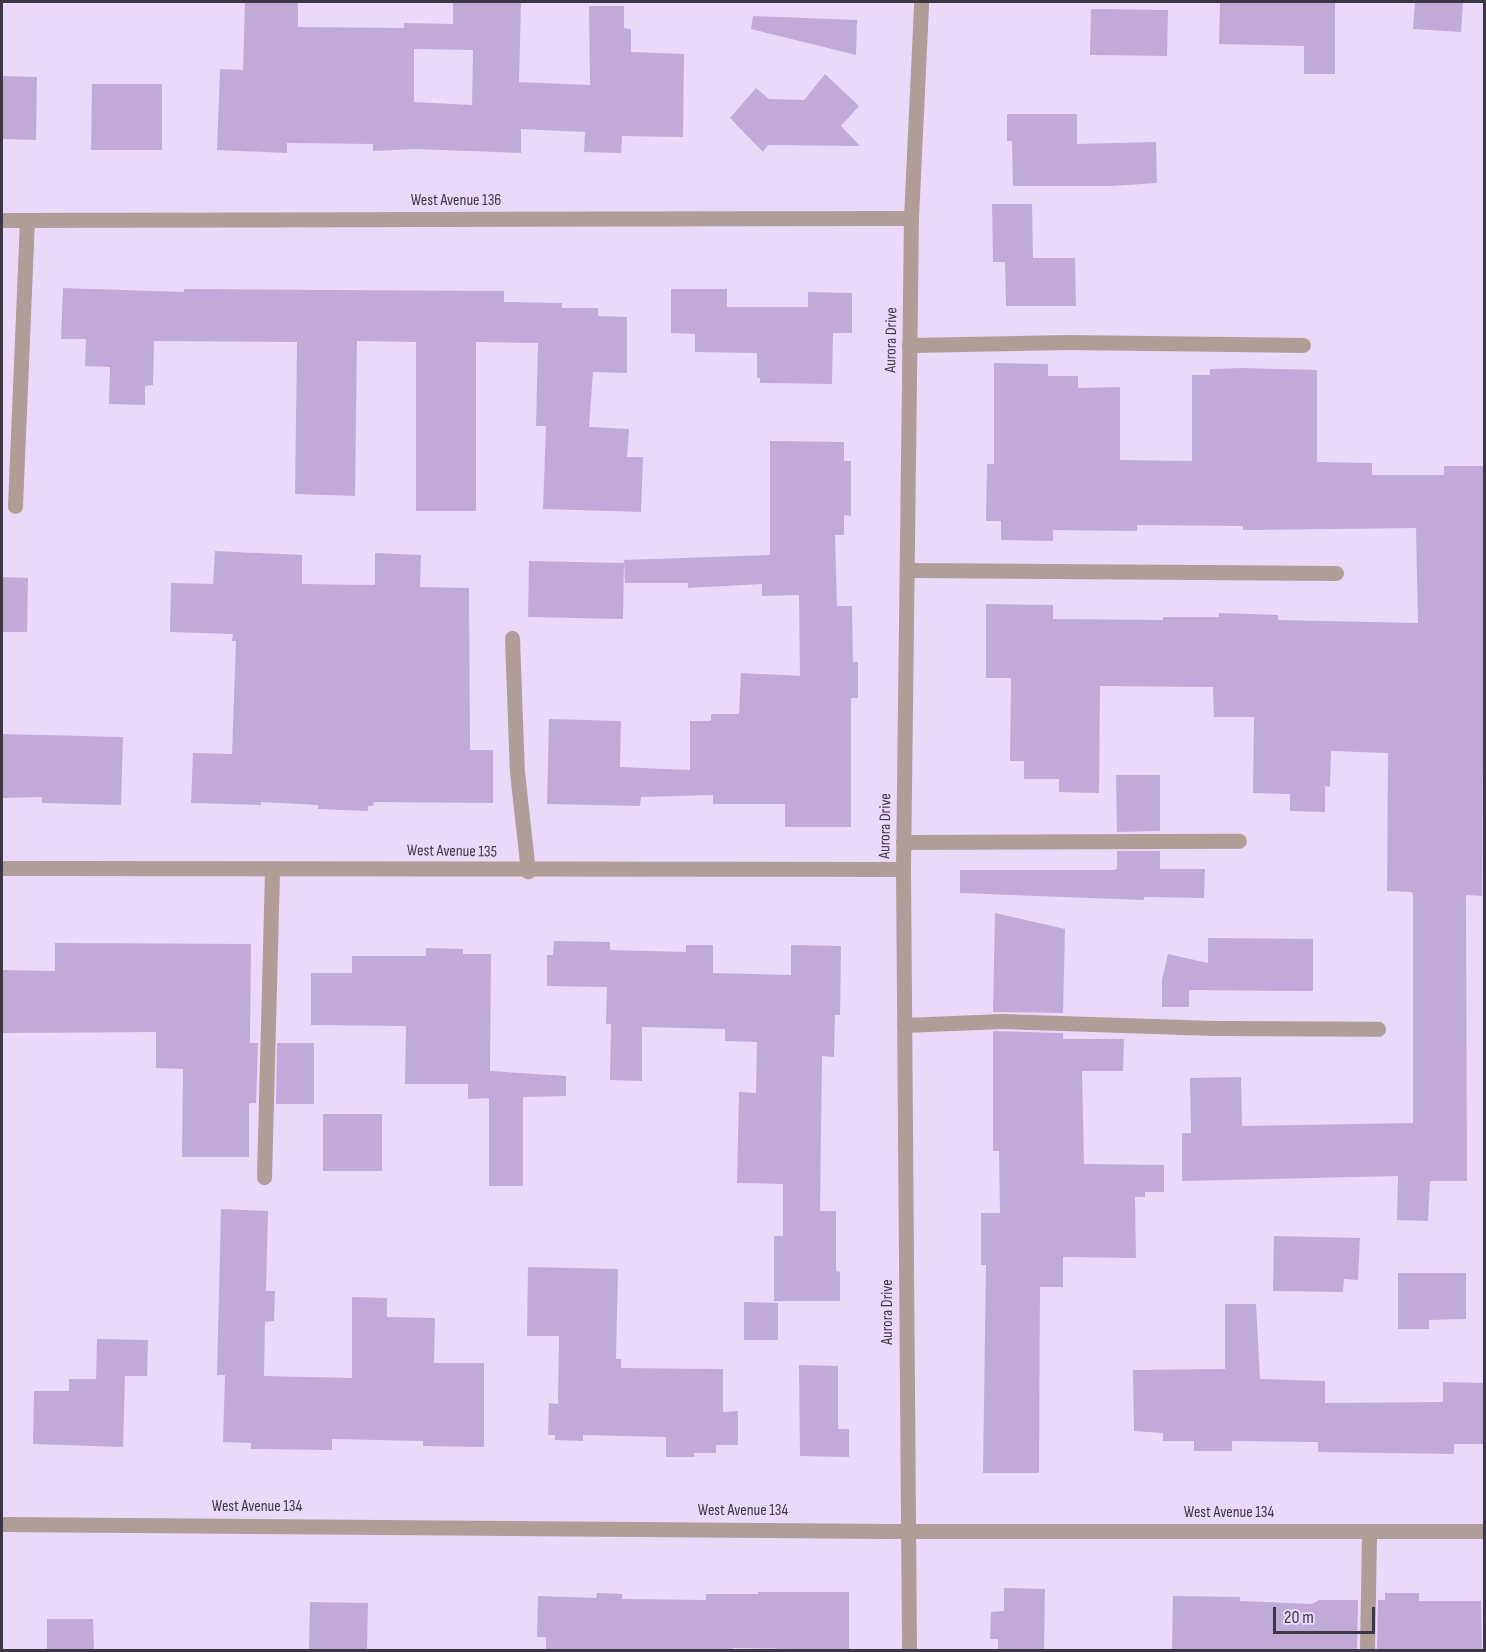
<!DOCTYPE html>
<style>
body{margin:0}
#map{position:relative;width:1486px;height:1652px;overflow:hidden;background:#ebd9fa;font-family:"Sofia Sans Condensed",sans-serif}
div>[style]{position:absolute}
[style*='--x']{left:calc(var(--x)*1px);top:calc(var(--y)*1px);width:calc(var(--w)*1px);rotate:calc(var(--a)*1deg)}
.building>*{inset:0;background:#c2aad8}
.lane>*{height:15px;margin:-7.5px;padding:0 7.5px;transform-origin:7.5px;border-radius:7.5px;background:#af9d98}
.street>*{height:15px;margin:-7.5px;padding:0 7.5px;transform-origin:7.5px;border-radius:7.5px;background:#af9d98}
span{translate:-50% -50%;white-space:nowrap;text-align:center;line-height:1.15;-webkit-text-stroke:5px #ebd9fa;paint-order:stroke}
.street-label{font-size:16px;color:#3d3644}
.frame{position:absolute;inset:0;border:3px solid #3d3644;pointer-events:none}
.scale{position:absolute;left:1273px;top:1607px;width:102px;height:27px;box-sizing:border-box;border:3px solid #3d3644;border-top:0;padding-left:8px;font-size:18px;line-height:21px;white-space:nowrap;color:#3d3644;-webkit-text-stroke:4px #ebd9fa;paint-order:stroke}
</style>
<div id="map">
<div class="building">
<div style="clip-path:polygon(evenodd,245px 2px,298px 2px,298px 27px,404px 28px,404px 23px,453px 24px,453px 2px,521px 2px,519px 82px,590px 85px,589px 6px,624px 6px,624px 28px,631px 29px,631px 52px,684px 54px,683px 137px,622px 136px,621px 153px,584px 152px,585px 132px,521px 129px,521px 153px,414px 149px,373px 151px,373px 144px,287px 143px,287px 153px,217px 150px,220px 69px,243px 70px,245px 2px,414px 49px,473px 50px,472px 105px,414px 102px,414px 49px)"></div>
<div style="clip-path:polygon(1220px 2px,1335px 2px,1335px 74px,1304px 74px,1304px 46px,1219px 44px)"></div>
<div style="clip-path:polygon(1415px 2px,1463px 2px,1461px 32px,1413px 29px)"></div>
<div style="clip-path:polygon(1091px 9px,1168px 10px,1167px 56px,1090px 55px)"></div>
<div style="clip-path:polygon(753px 16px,857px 20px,856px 55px,751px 29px)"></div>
<div style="clip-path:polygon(825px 74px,859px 106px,841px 126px,860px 146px,768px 145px,763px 152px,730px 118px,756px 88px,769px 99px,804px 100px)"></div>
<div style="clip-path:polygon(2px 76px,37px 77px,36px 140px,2px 139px)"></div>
<div style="clip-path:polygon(92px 84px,162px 84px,162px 150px,91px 150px)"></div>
<div style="clip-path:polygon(1007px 114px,1077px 114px,1077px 144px,1156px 142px,1157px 183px,1112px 186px,1013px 186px,1012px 141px,1007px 141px)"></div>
<div style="clip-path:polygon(992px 204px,1032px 204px,1033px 258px,1075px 258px,1076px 306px,1006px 306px,1005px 262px,993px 262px)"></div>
<div style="clip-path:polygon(63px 288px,184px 292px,184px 289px,504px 291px,504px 302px,562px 303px,562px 308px,598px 308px,598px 316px,627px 317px,627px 373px,593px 372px,589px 427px,629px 429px,627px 457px,643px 457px,641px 512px,543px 509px,546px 426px,536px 426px,538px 343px,476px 342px,476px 511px,416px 511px,416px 342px,357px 341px,355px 496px,295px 494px,297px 342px,154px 341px,153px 385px,145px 386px,145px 405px,109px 404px,110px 367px,85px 366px,86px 339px,61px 339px)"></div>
<div style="clip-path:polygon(671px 289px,727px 289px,727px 307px,808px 307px,808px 292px,852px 293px,852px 333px,833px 333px,832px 384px,760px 383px,760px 378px,757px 378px,757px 353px,695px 352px,695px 334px,671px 333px)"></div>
<div style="clip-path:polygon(994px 363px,1048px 364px,1048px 376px,1078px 376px,1078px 388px,1120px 387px,1120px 460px,1192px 461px,1192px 375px,1210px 375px,1210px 369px,1241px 368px,1317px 370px,1317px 462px,1372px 463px,1372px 475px,1444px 475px,1444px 466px,1485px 466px,1482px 896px,1466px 895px,1467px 1181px,1430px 1181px,1428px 1221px,1397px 1220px,1398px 1176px,1182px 1181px,1182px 1133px,1191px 1133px,1190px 1078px,1241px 1077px,1242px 1126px,1413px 1123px,1413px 894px,1411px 892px,1387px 891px,1388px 753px,1331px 751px,1330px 787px,1325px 786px,1325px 812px,1290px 811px,1290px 794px,1253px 793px,1254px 717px,1214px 717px,1213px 687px,1100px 686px,1099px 793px,1059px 792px,1059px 779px,1024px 779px,1024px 761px,1010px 761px,1011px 678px,986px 678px,986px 604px,1053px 605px,1053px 619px,1163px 620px,1163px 617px,1219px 617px,1219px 613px,1278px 615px,1278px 620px,1418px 623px,1416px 528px,1243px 530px,1243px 526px,1137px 525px,1137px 531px,1053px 530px,1053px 541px,1001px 540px,1001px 521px,986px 521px,987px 464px,994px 464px)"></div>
<div style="clip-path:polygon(770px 441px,844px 442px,844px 461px,851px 461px,851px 516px,844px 515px,844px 535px,835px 535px,837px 606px,852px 606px,853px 662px,858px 662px,858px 698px,851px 698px,851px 827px,785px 827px,785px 804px,713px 804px,713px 795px,641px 797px,640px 806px,547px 804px,549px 719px,621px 721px,620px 767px,690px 770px,690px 721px,711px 721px,711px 714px,739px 714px,741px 673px,800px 676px,799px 595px,762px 596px,762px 584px,688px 588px,688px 583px,625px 583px,624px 560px,770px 555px)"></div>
<div style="clip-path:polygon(215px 551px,302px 555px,302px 584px,375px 585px,375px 553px,421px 555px,420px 587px,469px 588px,470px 750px,493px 750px,493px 803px,374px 802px,373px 806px,368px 806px,368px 811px,318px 809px,318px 805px,261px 802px,261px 805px,191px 803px,193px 753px,232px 754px,236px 641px,232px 641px,233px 634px,170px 632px,171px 583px,213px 584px)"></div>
<div style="clip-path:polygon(529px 561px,624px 563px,623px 619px,528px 617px)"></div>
<div style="clip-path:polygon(2px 577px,28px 578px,27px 632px,2px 632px)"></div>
<div style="clip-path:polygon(2px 734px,123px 737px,121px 805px,42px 803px,42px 797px,2px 798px)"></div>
<div style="clip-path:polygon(1116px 775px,1160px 775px,1160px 831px,1117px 832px)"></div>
<div style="clip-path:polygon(1117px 851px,1160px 851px,1160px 869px,1205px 869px,1204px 898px,1144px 897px,1144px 900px,960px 893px,960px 870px,1113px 870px,1117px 869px)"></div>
<div style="clip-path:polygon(995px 913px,1065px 929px,1063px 1013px,993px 1012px)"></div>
<div style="clip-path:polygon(1208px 938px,1313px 939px,1313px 991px,1189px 990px,1189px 1007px,1162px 1007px,1162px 980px,1168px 954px,1208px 963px)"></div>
<div style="clip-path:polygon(554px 941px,610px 942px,610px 950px,686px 952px,686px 945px,713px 945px,713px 973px,791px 975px,791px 945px,841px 946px,840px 1015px,835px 1015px,834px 1057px,822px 1056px,820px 1211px,836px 1211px,836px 1271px,840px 1272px,840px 1301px,774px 1301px,774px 1236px,783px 1236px,783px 1184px,737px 1183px,739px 1092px,756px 1093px,757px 1042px,725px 1041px,725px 1029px,642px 1027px,642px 1081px,610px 1080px,611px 1024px,606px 1024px,607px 987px,547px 986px,547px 955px,553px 955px)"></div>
<div style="clip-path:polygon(55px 943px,251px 944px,250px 1043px,258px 1043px,256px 1103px,249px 1103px,249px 1157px,182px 1157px,183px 1069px,156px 1068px,156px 1032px,2px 1033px,2px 970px,55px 971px)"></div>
<div style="clip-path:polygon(426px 948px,463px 949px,463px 954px,491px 954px,490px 1071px,566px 1076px,566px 1096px,523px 1097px,523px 1186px,489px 1186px,489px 1098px,468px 1099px,468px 1084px,405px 1084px,406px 1026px,311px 1025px,311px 973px,352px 973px,352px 956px,426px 956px)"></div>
<div style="clip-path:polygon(993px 1031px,1063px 1033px,1063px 1039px,1124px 1039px,1123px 1071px,1082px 1071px,1084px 1164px,1164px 1165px,1164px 1192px,1145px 1192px,1145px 1197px,1135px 1197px,1136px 1258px,1063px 1257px,1063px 1287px,1040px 1287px,1039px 1473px,983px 1473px,986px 1265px,981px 1265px,981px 1213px,1000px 1213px,999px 1151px,993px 1151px)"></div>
<div style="clip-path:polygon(277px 1043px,314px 1043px,314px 1104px,276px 1104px)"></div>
<div style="clip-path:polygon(323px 1114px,382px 1114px,382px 1171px,323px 1171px)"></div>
<div style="clip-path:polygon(221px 1209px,268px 1211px,266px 1291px,275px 1291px,274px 1321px,265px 1322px,264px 1376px,352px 1378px,352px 1297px,387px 1298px,387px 1317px,435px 1318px,434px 1363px,484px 1363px,484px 1447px,423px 1446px,423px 1441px,332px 1439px,332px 1450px,251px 1449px,251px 1443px,223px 1442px,225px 1375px,217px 1375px)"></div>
<div style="clip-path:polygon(1274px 1236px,1360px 1238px,1358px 1280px,1344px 1279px,1343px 1292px,1273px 1291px)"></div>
<div style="clip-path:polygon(528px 1267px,618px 1269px,616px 1359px,621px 1359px,621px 1368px,723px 1369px,723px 1412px,738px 1411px,738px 1445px,716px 1445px,716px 1453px,694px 1453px,695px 1457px,666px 1457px,666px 1437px,583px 1435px,583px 1441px,555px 1440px,555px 1435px,548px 1435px,549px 1403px,558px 1404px,559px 1336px,527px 1336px)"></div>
<div style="clip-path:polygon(1398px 1273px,1466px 1273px,1466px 1319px,1429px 1320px,1429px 1329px,1398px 1329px)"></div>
<div style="clip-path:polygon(744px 1302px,778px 1303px,778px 1340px,744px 1340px)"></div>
<div style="clip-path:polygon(1225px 1304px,1256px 1304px,1260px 1379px,1325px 1381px,1325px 1403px,1443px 1402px,1443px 1382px,1485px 1383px,1484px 1444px,1454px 1444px,1454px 1454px,1318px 1452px,1318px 1442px,1232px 1441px,1232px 1451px,1194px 1451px,1194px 1441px,1163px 1441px,1163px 1433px,1134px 1431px,1133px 1370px,1225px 1369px)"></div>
<div style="clip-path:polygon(97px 1339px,148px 1340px,147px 1376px,125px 1376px,123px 1447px,33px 1444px,34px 1391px,69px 1391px,69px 1379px,96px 1379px)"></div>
<div style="clip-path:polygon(799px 1365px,838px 1366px,838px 1429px,849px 1429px,849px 1457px,800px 1456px)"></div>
<div style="clip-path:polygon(1004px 1588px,1045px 1589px,1044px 1650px,998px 1650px,998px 1639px,990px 1639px,991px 1612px,1004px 1611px)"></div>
<div style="clip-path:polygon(758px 1592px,849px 1592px,849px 1650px,733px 1648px,733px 1650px,546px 1650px,546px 1637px,537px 1637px,538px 1596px,596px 1598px,597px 1593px,622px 1594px,622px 1599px,706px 1600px,706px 1594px,758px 1594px)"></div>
<div style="clip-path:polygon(1385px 1593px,1419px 1593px,1419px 1601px,1481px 1601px,1482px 1650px,1377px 1650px,1378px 1600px,1385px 1600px)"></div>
<div style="clip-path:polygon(1173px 1596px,1240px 1597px,1240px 1601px,1312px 1604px,1319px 1600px,1358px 1600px,1357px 1650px,1172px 1650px)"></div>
<div style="clip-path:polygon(310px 1602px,368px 1603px,367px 1650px,309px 1650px)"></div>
<div style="clip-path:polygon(47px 1619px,93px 1619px,94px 1650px,47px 1650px)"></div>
</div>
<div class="lane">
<div style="--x:15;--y:506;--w:286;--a:-87.6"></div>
<div style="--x:512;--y:638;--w:134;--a:87.9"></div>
<div style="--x:517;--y:772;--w:100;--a:83.7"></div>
<div style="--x:264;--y:1177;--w:308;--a:-88.5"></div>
<div style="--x:1367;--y:1650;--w:119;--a:-89"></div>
</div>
<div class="street">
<div style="--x:2;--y:220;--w:909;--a:-0.13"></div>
<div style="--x:909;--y:345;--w:158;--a:-1.1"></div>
<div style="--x:1067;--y:342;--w:236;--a:0.7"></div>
<div style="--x:907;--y:570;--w:429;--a:0.4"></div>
<div style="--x:903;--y:842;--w:336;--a:-0.2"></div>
<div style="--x:2;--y:868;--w:901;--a:0.06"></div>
<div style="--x:904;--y:1025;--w:98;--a:-2.3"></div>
<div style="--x:1002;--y:1021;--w:212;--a:1.9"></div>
<div style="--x:1214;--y:1028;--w:164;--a:0.3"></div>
<div style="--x:2;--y:1524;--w:888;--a:0.45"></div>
<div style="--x:890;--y:1531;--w:594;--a:0"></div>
<div style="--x:909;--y:1650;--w:781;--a:-90.44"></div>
<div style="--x:903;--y:869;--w:651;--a:-89.3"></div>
<div style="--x:911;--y:218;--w:216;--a:-87.3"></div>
</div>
<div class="street-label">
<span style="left:456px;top:201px">West Avenue 136</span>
<span style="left:892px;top:340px;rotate:-89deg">Aurora Drive</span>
<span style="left:886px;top:826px;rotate:-89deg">Aurora Drive</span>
<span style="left:452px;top:852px;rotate:1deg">West Avenue 135</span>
<span style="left:888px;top:1312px;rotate:-90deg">Aurora Drive</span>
<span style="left:257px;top:1507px">West Avenue 134</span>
<span style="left:743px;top:1511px">West Avenue 134</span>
<span style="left:1229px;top:1513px">West Avenue 134</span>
</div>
<div class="frame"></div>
<div class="scale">20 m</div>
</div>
